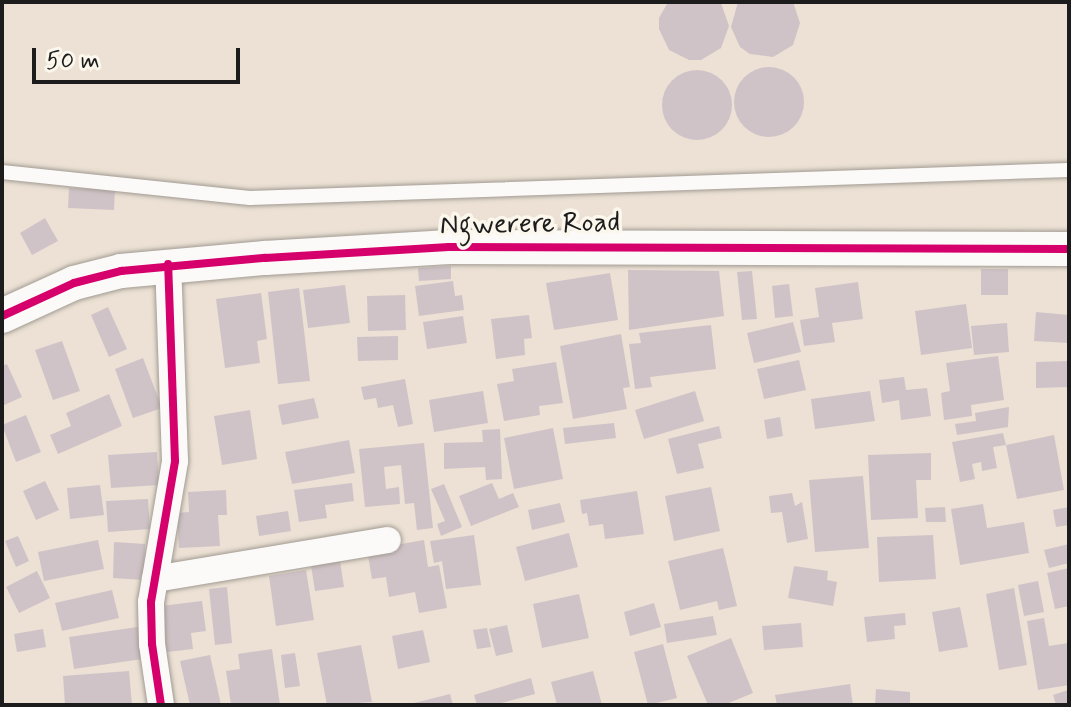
<!DOCTYPE html>
<style>
body{margin:0}
#map{position:relative;width:1071px;height:707px;overflow:hidden;background:#ece1d4;font-family:Mynerve,sans-serif}
div>[style]{position:absolute}
[style*='--x']{left:calc(var(--x)*1px);top:calc(var(--y)*1px);width:calc(var(--w)*1px);rotate:calc(var(--a)*1deg)}
.building>*{inset:0;background:#d0c3c8}
.round{border-radius:50%}
.roads{filter:drop-shadow(0 0 2px #a19b93) drop-shadow(0 0 2px #a19b93)}
.service>*{height:14px;margin:-7px;padding:0 7px;transform-origin:7px;border-radius:7px;background:#fcfaf9}
.minor>*{height:26px;margin:-13px;padding:0 13px;transform-origin:13px;border-radius:13px;background:#fcfaf9}
.tertiary>*{height:34px;margin:-17px;padding:0 17px;transform-origin:17px;border-radius:17px;background:#fcfaf9}
.cycleway>*{height:8px;margin:-4px;padding:0 4px;transform-origin:4px;border-radius:4px;background:#d6006c}
span{translate:-50% -50%;white-space:nowrap;text-align:center;line-height:1.15;-webkit-text-stroke:7px #fbf7ec;paint-order:stroke}
.street-label{font-size:28px;color:#1c1c1c}
.frame{position:absolute;inset:0;border:4px solid #1c1c1c;pointer-events:none}
.scale{position:absolute;left:32px;top:48px;width:208px;height:36px;box-sizing:border-box;border:4px solid #1c1c1c;border-top:0;padding-left:10px;font-size:24px;line-height:28px;white-space:nowrap;color:#1c1c1c;-webkit-text-stroke:6px #fbf7ec;paint-order:stroke}
</style>
<div id="map">
<div class="building">
<div style="clip-path:polygon(668px 2px,721px 3px,729px 26px,721px 48px,701px 60px,689px 60px,669px 50px,659px 29px,659px 18px)"></div>
<div style="clip-path:polygon(738px 2px,793px 2px,800px 23px,793px 45px,773px 57px,750px 54px,740px 47px,731px 27px)"></div>
<div class="round" style="left:734px;top:67px;width:70px;height:70px"></div>
<div class="round" style="left:662px;top:70px;width:70px;height:70px"></div>
<div style="clip-path:polygon(69px 188px,115px 190px,114px 210px,68px 208px)"></div>
<div style="clip-path:polygon(45px 218px,58px 241px,32px 255px,20px 233px)"></div>
<div style="clip-path:polygon(451px 266px,451px 279px,419px 281px,418px 268px)"></div>
<div style="clip-path:polygon(981px 269px,1008px 269px,1008px 295px,981px 295px)"></div>
<div style="clip-path:polygon(628px 270px,719px 271px,724px 316px,629px 330px)"></div>
<div style="clip-path:polygon(752px 271px,757px 319px,742px 320px,737px 272px)"></div>
<div style="clip-path:polygon(610px 273px,618px 320px,554px 330px,546px 283px)"></div>
<div style="clip-path:polygon(453px 281px,455px 296px,462px 295px,464px 310px,419px 316px,415px 286px)"></div>
<div style="clip-path:polygon(858px 282px,863px 319px,832px 323px,835px 342px,804px 346px,800px 320px,819px 317px,815px 288px)"></div>
<div style="clip-path:polygon(789px 284px,793px 316px,775px 318px,772px 286px)"></div>
<div style="clip-path:polygon(345px 285px,350px 323px,308px 328px,303px 290px)"></div>
<div style="clip-path:polygon(299px 288px,310px 381px,278px 384px,268px 292px)"></div>
<div style="clip-path:polygon(261px 293px,267px 339px,257px 341px,260px 363px,225px 368px,216px 299px)"></div>
<div style="clip-path:polygon(405px 295px,406px 330px,368px 331px,367px 296px)"></div>
<div style="clip-path:polygon(966px 304px,972px 348px,921px 355px,915px 311px)"></div>
<div style="clip-path:polygon(108px 307px,127px 349px,109px 357px,91px 315px)"></div>
<div style="clip-path:polygon(1036px 312px,1069px 315px,1069px 343px,1034px 341px)"></div>
<div style="clip-path:polygon(529px 315px,532px 338px,524px 339px,525px 355px,496px 359px,491px 319px)"></div>
<div style="clip-path:polygon(463px 316px,467px 343px,427px 349px,423px 322px)"></div>
<div style="clip-path:polygon(793px 322px,801px 352px,754px 363px,747px 333px)"></div>
<div style="clip-path:polygon(1007px 323px,1009px 352px,974px 355px,971px 326px)"></div>
<div style="clip-path:polygon(711px 325px,716px 369px,650px 377px,652px 387px,635px 389px,629px 344px,641px 343px,639px 333px)"></div>
<div style="clip-path:polygon(621px 334px,630px 387px,623px 388px,627px 409px,573px 419px,560px 346px)"></div>
<div style="clip-path:polygon(398px 336px,398px 360px,358px 361px,357px 337px)"></div>
<div style="clip-path:polygon(62px 341px,80px 391px,53px 400px,35px 350px)"></div>
<div style="clip-path:polygon(998px 356px,1004px 400px,971px 405px,972px 416px,944px 420px,941px 393px,950px 391px,946px 363px)"></div>
<div style="clip-path:polygon(143px 358px,162px 408px,133px 418px,115px 369px)"></div>
<div style="clip-path:polygon(799px 360px,806px 390px,764px 399px,757px 369px)"></div>
<div style="clip-path:polygon(1069px 361px,1069px 387px,1036px 388px,1036px 362px)"></div>
<div style="clip-path:polygon(556px 362px,563px 403px,539px 406px,540px 415px,504px 421px,497px 384px,514px 381px,512px 369px)"></div>
<div style="clip-path:polygon(7px 364px,22px 397px,2px 406px,2px 366px)"></div>
<div style="clip-path:polygon(904px 377px,906px 390px,927px 388px,931px 416px,901px 420px,899px 400px,882px 403px,879px 380px)"></div>
<div style="clip-path:polygon(405px 379px,413px 424px,398px 427px,393px 405px,378px 408px,376px 398px,364px 400px,361px 387px)"></div>
<div style="clip-path:polygon(483px 391px,488px 423px,434px 432px,429px 400px)"></div>
<div style="clip-path:polygon(695px 391px,704px 421px,644px 439px,635px 410px)"></div>
<div style="clip-path:polygon(870px 391px,875px 421px,815px 429px,811px 399px)"></div>
<div style="clip-path:polygon(109px 394px,122px 426px,58px 454px,50px 435px,71px 426px,66px 413px)"></div>
<div style="clip-path:polygon(314px 398px,319px 418px,282px 425px,278px 405px)"></div>
<div style="clip-path:polygon(1009px 407px,1008px 427px,957px 435px,955px 424px,976px 421px,975px 413px)"></div>
<div style="clip-path:polygon(250px 410px,257px 459px,222px 465px,214px 416px)"></div>
<div style="clip-path:polygon(26px 415px,41px 452px,16px 462px,2px 425px)"></div>
<div style="clip-path:polygon(780px 417px,783px 436px,767px 439px,764px 420px)"></div>
<div style="clip-path:polygon(614px 423px,616px 438px,565px 444px,563px 428px)"></div>
<div style="clip-path:polygon(719px 426px,722px 438px,698px 444px,704px 468px,677px 474px,668px 439px)"></div>
<div style="clip-path:polygon(553px 428px,563px 479px,514px 489px,504px 438px)"></div>
<div style="clip-path:polygon(500px 429px,502px 479px,486px 480px,485px 467px,444px 469px,444px 443px,483px 442px,482px 430px)"></div>
<div style="clip-path:polygon(1003px 433px,1006px 445px,993px 447px,997px 468px,982px 471px,981px 462px,972px 464px,975px 479px,960px 482px,952px 442px)"></div>
<div style="clip-path:polygon(1054px 435px,1064px 490px,1017px 499px,1006px 445px)"></div>
<div style="clip-path:polygon(349px 440px,355px 473px,292px 484px,285px 452px)"></div>
<div style="clip-path:polygon(424px 443px,433px 528px,417px 530px,414px 503px,405px 504px,401px 465px,384px 467px,386px 489px,399px 487px,400px 504px,365px 507px,359px 449px)"></div>
<div style="clip-path:polygon(157px 452px,159px 485px,111px 488px,108px 455px)"></div>
<div style="clip-path:polygon(931px 453px,931px 480px,916px 480px,918px 518px,871px 520px,868px 455px)"></div>
<div style="clip-path:polygon(863px 476px,869px 548px,815px 552px,809px 480px)"></div>
<div style="clip-path:polygon(45px 481px,59px 510px,36px 520px,23px 491px)"></div>
<div style="clip-path:polygon(352px 483px,354px 501px,325px 505px,327px 518px,299px 522px,294px 490px)"></div>
<div style="clip-path:polygon(492px 483px,499px 499px,513px 493px,519px 507px,471px 526px,459px 496px)"></div>
<div style="clip-path:polygon(444px 484px,462px 527px,441px 536px,437px 524px,445px 521px,431px 489px)"></div>
<div style="clip-path:polygon(100px 485px,104px 515px,70px 519px,67px 488px)"></div>
<div style="clip-path:polygon(711px 487px,720px 531px,674px 541px,665px 496px)"></div>
<div style="clip-path:polygon(226px 490px,227px 515px,218px 515px,220px 546px,179px 548px,177px 513px,189px 512px,188px 492px)"></div>
<div style="clip-path:polygon(637px 491px,644px 534px,605px 539px,603px 524px,589px 526px,587px 513px,582px 514px,580px 500px)"></div>
<div style="clip-path:polygon(792px 493px,795px 506px,802px 502px,808px 539px,787px 543px,782px 512px,771px 513px,769px 496px)"></div>
<div style="clip-path:polygon(148px 499px,150px 529px,108px 532px,106px 501px)"></div>
<div style="clip-path:polygon(560px 503px,565px 522px,532px 530px,528px 510px)"></div>
<div style="clip-path:polygon(983px 504px,987px 528px,1024px 522px,1029px 553px,960px 565px,951px 509px)"></div>
<div style="clip-path:polygon(945px 507px,946px 522px,926px 522px,925px 508px)"></div>
<div style="clip-path:polygon(1069px 507px,1069px 525px,1056px 527px,1053px 510px)"></div>
<div style="clip-path:polygon(288px 511px,291px 531px,259px 536px,256px 516px)"></div>
<div style="clip-path:polygon(569px 533px,578px 567px,525px 581px,516px 547px)"></div>
<div style="clip-path:polygon(474px 535px,481px 585px,446px 589px,442px 561px,434px 563px,430px 541px)"></div>
<div style="clip-path:polygon(933px 535px,936px 579px,879px 582px,877px 537px)"></div>
<div style="clip-path:polygon(18px 536px,29px 561px,16px 567px,5px 541px)"></div>
<div style="clip-path:polygon(98px 540px,104px 569px,44px 581px,38px 552px)"></div>
<div style="clip-path:polygon(424px 540px,428px 567px,439px 565px,447px 608px,419px 613px,415px 592px,389px 597px,386px 577px,372px 579px,367px 550px)"></div>
<div style="clip-path:polygon(114px 542px,145px 544px,144px 580px,113px 578px)"></div>
<div style="clip-path:polygon(1069px 544px,1069px 563px,1049px 568px,1044px 550px)"></div>
<div style="clip-path:polygon(723px 548px,737px 606px,719px 610px,717px 601px,680px 610px,668px 561px)"></div>
<div style="clip-path:polygon(340px 561px,344px 587px,315px 591px,311px 565px)"></div>
<div style="clip-path:polygon(794px 566px,828px 571px,827px 580px,837px 582px,833px 606px,788px 598px)"></div>
<div style="clip-path:polygon(1069px 568px,1069px 606px,1055px 609px,1047px 573px)"></div>
<div style="clip-path:polygon(306px 570px,314px 620px,276px 626px,269px 576px)"></div>
<div style="clip-path:polygon(37px 571px,50px 598px,19px 613px,6px 587px)"></div>
<div style="clip-path:polygon(1038px 581px,1044px 612px,1024px 616px,1018px 585px)"></div>
<div style="clip-path:polygon(227px 587px,232px 643px,215px 645px,209px 589px)"></div>
<div style="clip-path:polygon(1014px 588px,1027px 665px,999px 670px,986px 594px)"></div>
<div style="clip-path:polygon(112px 590px,119px 618px,62px 631px,55px 603px)"></div>
<div style="clip-path:polygon(579px 594px,589px 638px,542px 648px,533px 604px)"></div>
<div style="clip-path:polygon(202px 601px,206px 631px,191px 633px,193px 649px,167px 652px,161px 606px)"></div>
<div style="clip-path:polygon(654px 603px,661px 627px,630px 636px,624px 612px)"></div>
<div style="clip-path:polygon(960px 607px,968px 647px,939px 652px,932px 612px)"></div>
<div style="clip-path:polygon(905px 613px,906px 625px,894px 626px,895px 639px,867px 642px,864px 617px)"></div>
<div style="clip-path:polygon(713px 616px,717px 635px,667px 643px,664px 624px)"></div>
<div style="clip-path:polygon(1044px 618px,1049px 646px,1069px 643px,1069px 685px,1038px 690px,1027px 621px)"></div>
<div style="clip-path:polygon(801px 623px,803px 647px,764px 650px,762px 626px)"></div>
<div style="clip-path:polygon(507px 625px,513px 652px,496px 656px,489px 629px)"></div>
<div style="clip-path:polygon(144px 626px,149px 658px,74px 669px,69px 637px)"></div>
<div style="clip-path:polygon(487px 628px,491px 647px,477px 649px,473px 630px)"></div>
<div style="clip-path:polygon(43px 629px,46px 647px,17px 652px,14px 634px)"></div>
<div style="clip-path:polygon(423px 630px,430px 662px,398px 669px,392px 636px)"></div>
<div style="clip-path:polygon(731px 638px,753px 693px,724px 705px,708px 705px,687px 656px)"></div>
<div style="clip-path:polygon(663px 644px,677px 698px,648px 705px,634px 652px)"></div>
<div style="clip-path:polygon(361px 645px,372px 702px,327px 705px,317px 653px)"></div>
<div style="clip-path:polygon(272px 649px,280px 705px,231px 705px,226px 671px,240px 669px,238px 654px)"></div>
<div style="clip-path:polygon(295px 653px,300px 686px,285px 688px,281px 655px)"></div>
<div style="clip-path:polygon(210px 655px,221px 705px,190px 705px,180px 661px)"></div>
<div style="clip-path:polygon(129px 671px,132px 705px,65px 705px,63px 676px)"></div>
<div style="clip-path:polygon(593px 671px,602px 705px,557px 705px,551px 682px)"></div>
<div style="clip-path:polygon(531px 678px,535px 694px,494px 705px,477px 705px,474px 695px)"></div>
<div style="clip-path:polygon(850px 684px,853px 705px,777px 705px,775px 695px)"></div>
<div style="clip-path:polygon(876px 689px,910px 692px,910px 705px,875px 705px)"></div>
<div style="clip-path:polygon(1068px 690px,1069px 705px,1056px 705px,1053px 695px)"></div>
<div style="clip-path:polygon(450px 694px,453px 705px,410px 705px,410px 704px)"></div>
</div>
<div class="roads">
<div class="service">
<div style="--x:2;--y:172;--w:249;--a:6"></div>
<div style="--x:250;--y:198;--w:819;--a:-1.96"></div>
</div>
<div class="minor">
<div style="--x:155;--y:579;--w:236;--a:-9.5"></div>
<div style="--x:161;--y:705;--w:62;--a:-98.4"></div>
<div style="--x:152;--y:644;--w:42;--a:-91.4"></div>
<div style="--x:151;--y:602;--w:143;--a:-80.3"></div>
<div style="--x:175;--y:461;--w:197;--a:-92"></div>
</div>
<div class="tertiary">
<div style="--x:2;--y:316;--w:79;--a:-24.6"></div>
<div style="--x:74;--y:283;--w:49;--a:-14.3"></div>
<div style="--x:121;--y:271;--w:145;--a:-5.2"></div>
<div style="--x:265;--y:258;--w:184;--a:-3.4"></div>
<div style="--x:449;--y:247;--w:620;--a:0.18"></div>
</div>
</div>
<div class="cycleway">
<div style="--x:2;--y:316;--w:79;--a:-24.6"></div>
<div style="--x:74;--y:283;--w:49;--a:-14.3"></div>
<div style="--x:121;--y:271;--w:145;--a:-5.2"></div>
<div style="--x:265;--y:258;--w:184;--a:-3.4"></div>
<div style="--x:449;--y:247;--w:620;--a:0.18"></div>
<div style="--x:161;--y:705;--w:62;--a:-98.4"></div>
<div style="--x:152;--y:644;--w:42;--a:-91.4"></div>
<div style="--x:151;--y:602;--w:143;--a:-80.3"></div>
<div style="--x:175;--y:461;--w:197;--a:-92"></div>
</div>
<div class="street-label">
<span style="left:530px;top:225px;rotate:-1deg">Ngwerere Road</span>
</div>
<div class="frame"></div>
<div class="scale">50 m</div>
</div>
